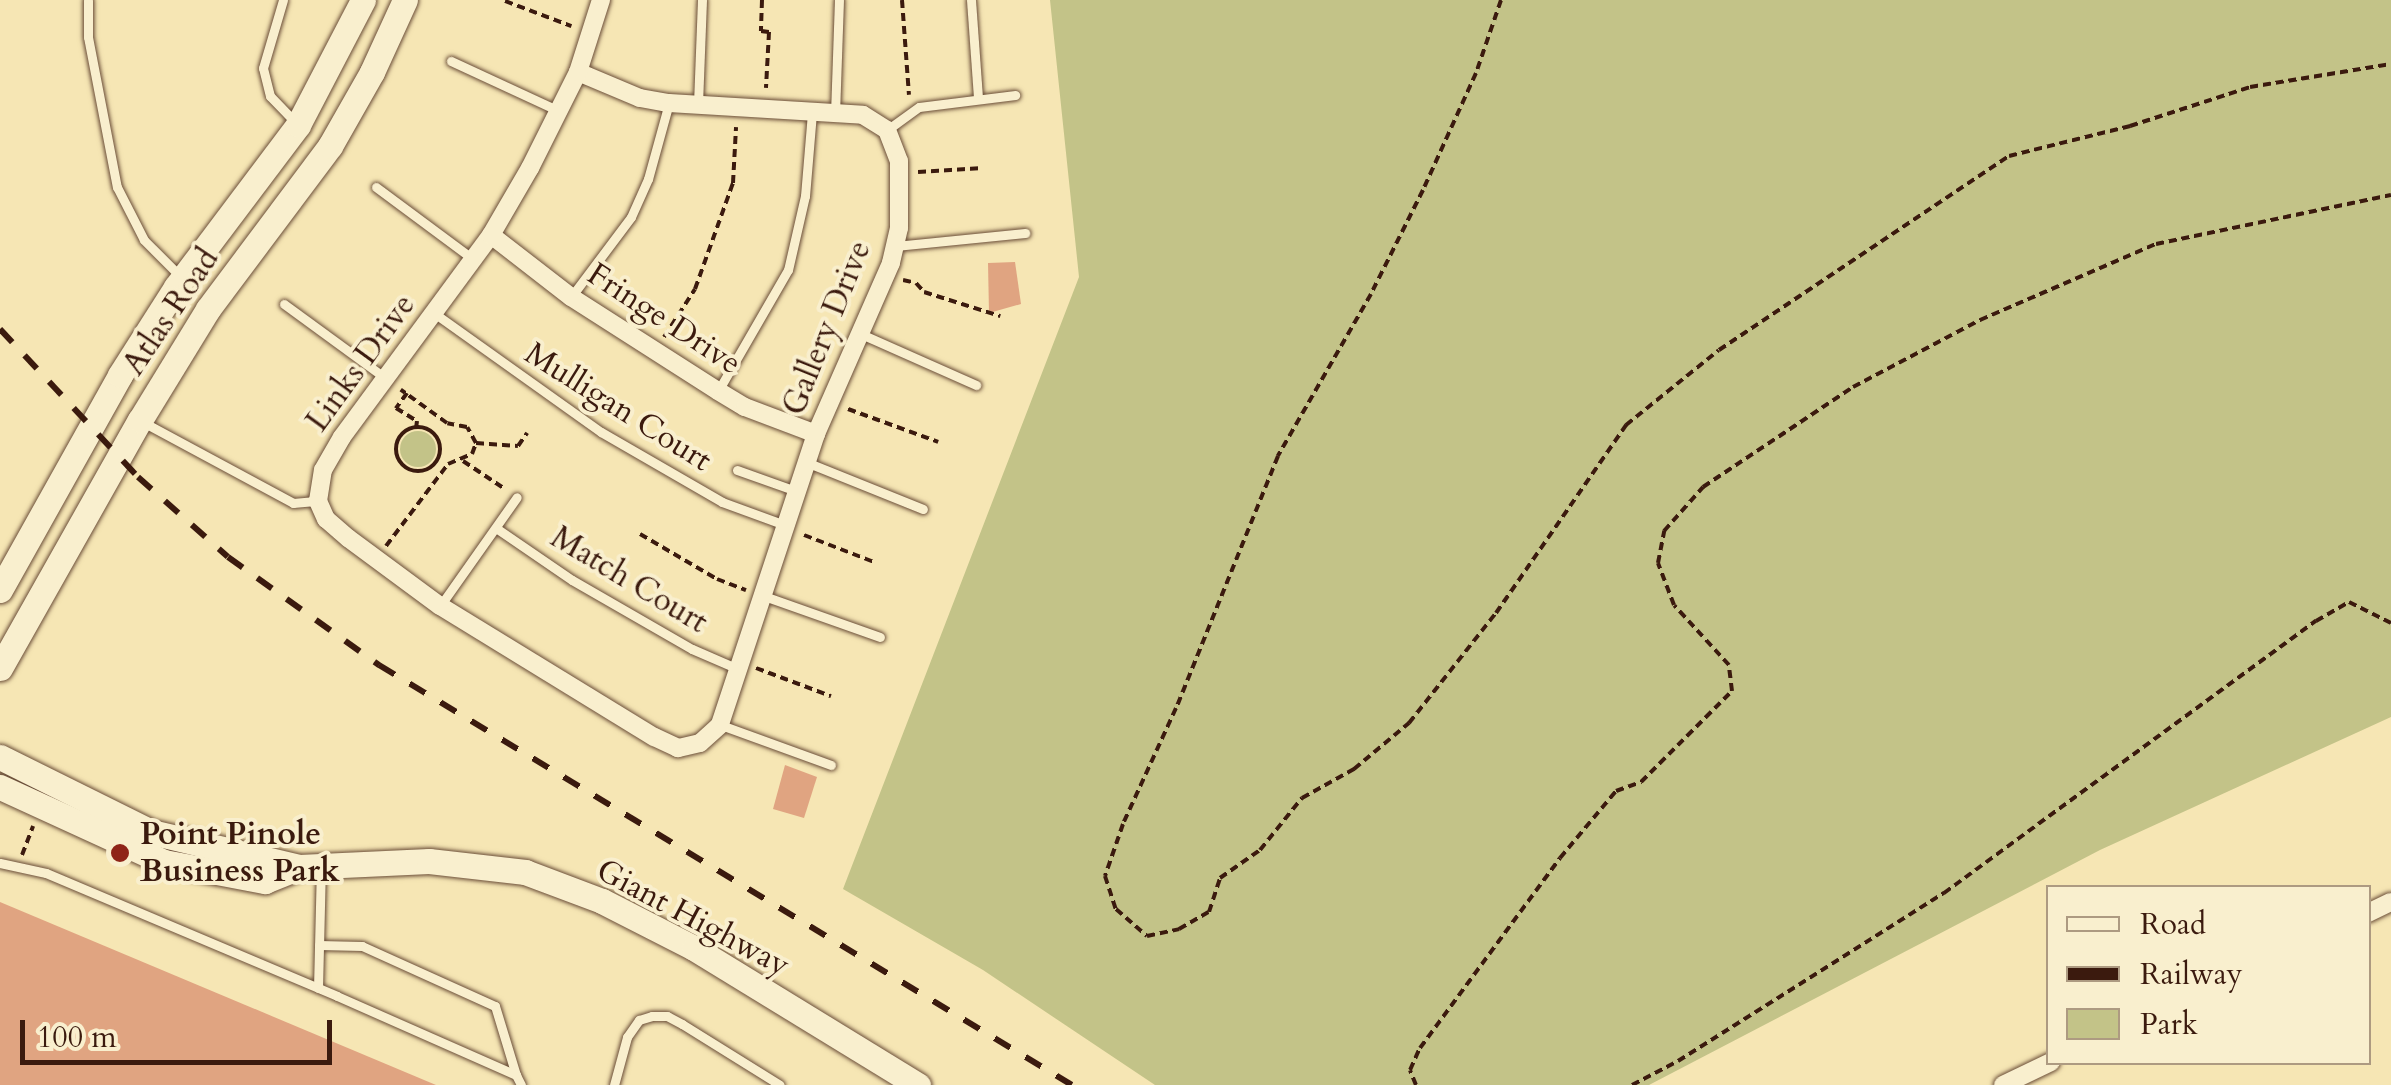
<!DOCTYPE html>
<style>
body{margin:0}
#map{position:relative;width:2391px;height:1085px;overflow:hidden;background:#f6e6b4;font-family:Cardo,serif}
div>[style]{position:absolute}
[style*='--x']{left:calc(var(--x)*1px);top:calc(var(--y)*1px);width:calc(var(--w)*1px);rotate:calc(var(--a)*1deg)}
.green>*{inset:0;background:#c3c388}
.round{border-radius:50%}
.building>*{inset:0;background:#e0a481}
.path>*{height:4px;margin-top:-2px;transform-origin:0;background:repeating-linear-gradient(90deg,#3b1a0e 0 8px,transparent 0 13px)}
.path>.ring{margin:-2px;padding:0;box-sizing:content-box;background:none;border:4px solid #3b1a0e;border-radius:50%}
.roads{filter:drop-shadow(0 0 2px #6a4d38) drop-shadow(0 0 2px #6a4d38)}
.lane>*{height:9px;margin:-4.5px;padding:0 4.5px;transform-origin:4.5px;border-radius:4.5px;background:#f9efce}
.street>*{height:18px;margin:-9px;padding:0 9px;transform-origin:9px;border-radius:9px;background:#f9efce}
.secondary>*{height:25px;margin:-12.5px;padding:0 12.5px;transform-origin:12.5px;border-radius:12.5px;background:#f9efce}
.rail>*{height:6px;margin-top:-3px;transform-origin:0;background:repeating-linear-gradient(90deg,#3b1a0e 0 18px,transparent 0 36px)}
.dots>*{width:28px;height:28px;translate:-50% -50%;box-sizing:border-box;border:5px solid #f9efce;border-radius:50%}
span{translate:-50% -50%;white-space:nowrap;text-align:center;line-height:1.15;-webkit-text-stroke:8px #f9efce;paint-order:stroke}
.street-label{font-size:32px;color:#3b1a0e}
.poi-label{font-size:32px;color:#3b1a0e;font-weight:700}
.left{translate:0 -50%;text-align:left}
.legend{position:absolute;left:2046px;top:885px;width:325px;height:180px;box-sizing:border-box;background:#f9efce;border:2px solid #ad9a81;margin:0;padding:12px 18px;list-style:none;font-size:30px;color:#3b1a0e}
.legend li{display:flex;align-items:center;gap:20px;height:50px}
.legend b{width:50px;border:2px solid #ad9a81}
.scale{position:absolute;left:20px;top:1020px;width:312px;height:45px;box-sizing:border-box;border:5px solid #3b1a0e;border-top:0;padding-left:12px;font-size:30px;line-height:35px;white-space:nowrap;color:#3b1a0e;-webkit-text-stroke:8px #f9efce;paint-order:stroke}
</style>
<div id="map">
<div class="green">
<div style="clip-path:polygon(1050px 0,2391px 0,2391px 717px,2100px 850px,1649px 1085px,1155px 1085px,983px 970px,843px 889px,1079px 277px)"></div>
<div class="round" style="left:400px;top:431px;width:36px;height:36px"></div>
</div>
<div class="building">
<div style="clip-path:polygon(1015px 262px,1021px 304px,989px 313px,988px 263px)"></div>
<div style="clip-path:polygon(785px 765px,817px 777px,804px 818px,773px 809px)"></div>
<div style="clip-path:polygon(0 902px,436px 1085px,0 1085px)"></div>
</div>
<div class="path">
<div style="--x:762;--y:0;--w:31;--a:92"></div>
<div style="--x:761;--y:31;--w:8;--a:7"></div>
<div style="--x:769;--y:32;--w:56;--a:93.1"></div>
<div style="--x:902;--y:0;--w:95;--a:85.8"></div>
<div style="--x:1501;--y:0;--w:77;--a:108.9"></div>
<div style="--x:1476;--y:73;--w:128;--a:114.4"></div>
<div style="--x:1423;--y:190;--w:116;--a:116.6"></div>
<div style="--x:1371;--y:294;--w:187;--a:119.9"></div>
<div style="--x:1278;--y:456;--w:272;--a:112"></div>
<div style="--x:1176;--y:708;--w:128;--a:114.6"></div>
<div style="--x:1123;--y:824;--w:55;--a:109.1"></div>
<div style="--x:1105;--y:876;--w:35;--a:72"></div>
<div style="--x:1116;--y:909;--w:41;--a:41.1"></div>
<div style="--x:1147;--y:936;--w:33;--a:-12"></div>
<div style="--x:1179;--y:929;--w:34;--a:-30"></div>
<div style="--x:1209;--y:912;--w:36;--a:-72"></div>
<div style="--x:1220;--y:878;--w:49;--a:-35"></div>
<div style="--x:1260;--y:850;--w:67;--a:-51.1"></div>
<div style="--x:1302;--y:798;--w:60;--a:-29.1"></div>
<div style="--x:1354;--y:769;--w:72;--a:-39.9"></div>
<div style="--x:1409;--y:723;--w:140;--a:-51.7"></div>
<div style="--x:1496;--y:613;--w:229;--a:-55.3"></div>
<div style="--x:1626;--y:425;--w:119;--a:-38.9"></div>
<div style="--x:1719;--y:350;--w:349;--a:-33.8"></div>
<div style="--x:2009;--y:156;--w:125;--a:-13.9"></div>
<div style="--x:2130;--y:126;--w:126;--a:-18"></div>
<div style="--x:2250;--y:87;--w:143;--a:-9.3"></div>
<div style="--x:505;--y:1;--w:71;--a:20.7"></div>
<div style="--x:918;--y:172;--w:65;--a:-3.5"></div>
<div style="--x:903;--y:280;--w:13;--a:13"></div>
<div style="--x:916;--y:283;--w:12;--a:48"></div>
<div style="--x:924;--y:292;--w:80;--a:17.5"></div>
<div style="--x:664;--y:337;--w:57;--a:-57.1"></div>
<div style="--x:695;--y:289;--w:113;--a:-70.3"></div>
<div style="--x:733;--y:183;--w:56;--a:-86.9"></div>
<div style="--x:407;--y:393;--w:19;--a:126"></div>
<div style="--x:396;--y:408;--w:25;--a:32"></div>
<div style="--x:417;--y:421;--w:7;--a:98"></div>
<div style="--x:848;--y:409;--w:96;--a:20.1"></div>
<div class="ring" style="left:396px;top:427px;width:40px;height:40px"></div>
<div style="--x:476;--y:443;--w:42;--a:4.1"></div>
<div style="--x:518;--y:446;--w:16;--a:-55"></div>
<div style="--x:463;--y:461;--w:50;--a:33.7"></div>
<div style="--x:640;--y:534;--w:89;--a:30.3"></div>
<div style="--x:717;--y:579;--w:31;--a:21"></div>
<div style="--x:804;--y:535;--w:75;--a:21.1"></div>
<div style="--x:386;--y:546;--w:103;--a:-52.9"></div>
<div style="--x:448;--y:464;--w:26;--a:-23"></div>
<div style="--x:472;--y:454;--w:12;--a:-70"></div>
<div style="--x:476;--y:443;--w:18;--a:-119"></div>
<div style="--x:467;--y:427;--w:20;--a:-169"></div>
<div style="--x:447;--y:423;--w:57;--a:-144.3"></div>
<div style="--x:756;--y:668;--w:80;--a:20.5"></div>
<div style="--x:22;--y:855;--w:31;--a:-69"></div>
<div style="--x:1416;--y:1085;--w:16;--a:-112"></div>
<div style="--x:1410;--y:1070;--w:24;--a:-66"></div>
<div style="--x:1420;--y:1048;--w:236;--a:-53.6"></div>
<div style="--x:1560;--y:858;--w:87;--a:-50.1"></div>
<div style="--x:1616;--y:791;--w:27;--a:-20"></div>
<div style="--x:1641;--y:782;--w:129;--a:-45"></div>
<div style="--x:1732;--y:691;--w:26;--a:-97"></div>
<div style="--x:1729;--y:665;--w:81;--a:-132.5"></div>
<div style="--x:1674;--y:605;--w:45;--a:-110.9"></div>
<div style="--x:1658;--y:563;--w:33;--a:-79"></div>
<div style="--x:1664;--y:531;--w:59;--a:-48.4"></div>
<div style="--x:1703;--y:487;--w:180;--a:-33.7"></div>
<div style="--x:1853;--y:387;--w:144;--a:-27.8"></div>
<div style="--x:1980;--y:320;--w:192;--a:-23.4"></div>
<div style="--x:2156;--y:244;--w:240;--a:-11.8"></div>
<div style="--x:1632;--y:1085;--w:52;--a:-27.6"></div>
<div style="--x:1678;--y:1061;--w:315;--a:-32.3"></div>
<div style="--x:1944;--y:893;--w:461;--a:-36.2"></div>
<div style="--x:2316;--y:621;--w:38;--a:-30"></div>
<div style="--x:2349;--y:602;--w:47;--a:26.6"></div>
</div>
<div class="roads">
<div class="lane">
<div style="--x:88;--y:0;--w:37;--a:90"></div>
<div style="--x:88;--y:37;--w:153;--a:79.1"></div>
<div style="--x:117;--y:187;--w:59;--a:63"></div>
<div style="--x:144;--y:240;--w:52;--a:45"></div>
<div style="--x:283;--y:0;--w:71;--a:106.4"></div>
<div style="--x:263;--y:68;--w:29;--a:76"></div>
<div style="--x:270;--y:96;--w:37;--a:46"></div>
<div style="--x:971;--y:0;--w:97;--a:85.9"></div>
<div style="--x:451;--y:61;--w:119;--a:24.8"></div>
<div style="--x:698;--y:104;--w:104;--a:-87.8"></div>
<div style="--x:835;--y:114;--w:114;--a:-88"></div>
<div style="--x:887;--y:130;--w:39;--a:-36"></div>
<div style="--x:919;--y:107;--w:97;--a:-7.1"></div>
<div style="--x:376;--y:187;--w:121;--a:36.6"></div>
<div style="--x:895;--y:246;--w:131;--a:-5.7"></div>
<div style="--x:571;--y:297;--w:100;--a:-53.1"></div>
<div style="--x:631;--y:217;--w:42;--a:-65.9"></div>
<div style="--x:648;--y:179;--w:79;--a:-74.6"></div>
<div style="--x:284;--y:304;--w:125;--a:36.2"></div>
<div style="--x:434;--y:313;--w:205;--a:35.5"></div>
<div style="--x:601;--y:432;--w:140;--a:30"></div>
<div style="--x:722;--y:502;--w:67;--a:20.1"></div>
<div style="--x:861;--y:334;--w:126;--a:23.9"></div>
<div style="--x:718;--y:391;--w:140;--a:-60"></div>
<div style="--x:788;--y:270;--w:76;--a:-77.1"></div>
<div style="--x:805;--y:196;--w:83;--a:-85.2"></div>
<div style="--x:141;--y:421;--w:173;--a:28.3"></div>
<div style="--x:293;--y:503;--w:25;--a:-5"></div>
<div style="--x:806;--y:462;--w:126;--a:21.9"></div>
<div style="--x:737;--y:470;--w:63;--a:19.6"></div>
<div style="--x:496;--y:528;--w:92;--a:34.4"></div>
<div style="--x:572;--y:580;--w:138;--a:29.9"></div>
<div style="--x:692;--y:649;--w:50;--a:23.5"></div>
<div style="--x:764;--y:596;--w:123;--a:19.5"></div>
<div style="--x:440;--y:606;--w:133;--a:-54.8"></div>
<div style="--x:721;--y:725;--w:117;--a:20"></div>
<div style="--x:0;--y:863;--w:47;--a:12.3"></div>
<div style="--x:46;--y:873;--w:316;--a:22.9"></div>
<div style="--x:337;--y:996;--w:196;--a:23.8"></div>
<div style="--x:516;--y:1075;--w:11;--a:63"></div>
<div style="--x:319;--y:945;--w:43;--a:1.3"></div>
<div style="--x:362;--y:946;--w:146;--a:24.3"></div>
<div style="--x:495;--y:1006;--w:72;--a:73.1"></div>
<div style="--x:318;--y:988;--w:119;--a:-88.6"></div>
<div style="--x:614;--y:1085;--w:50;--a:-74.8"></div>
<div style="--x:627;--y:1037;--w:21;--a:-55"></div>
<div style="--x:639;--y:1020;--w:14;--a:-17"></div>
<div style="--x:652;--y:1016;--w:15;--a:0"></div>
<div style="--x:667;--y:1016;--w:17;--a:28"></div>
<div style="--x:682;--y:1024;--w:115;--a:31.9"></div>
</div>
<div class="street">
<div style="--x:578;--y:72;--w:67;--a:22.8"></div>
<div style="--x:640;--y:98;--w:29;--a:10"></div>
<div style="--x:669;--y:103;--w:194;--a:3.5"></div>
<div style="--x:863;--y:115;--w:28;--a:32"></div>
<div style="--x:887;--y:130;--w:33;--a:69"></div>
<div style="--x:899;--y:161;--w:67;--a:90"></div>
<div style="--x:899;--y:228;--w:36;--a:103"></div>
<div style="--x:891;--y:263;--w:187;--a:113.7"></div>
<div style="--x:816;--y:434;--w:306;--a:108.3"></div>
<div style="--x:720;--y:725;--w:27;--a:138"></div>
<div style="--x:700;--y:743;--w:23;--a:167"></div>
<div style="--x:678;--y:748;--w:26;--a:-155"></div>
<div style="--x:654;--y:737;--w:251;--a:-148.5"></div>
<div style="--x:440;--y:606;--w:114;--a:-143.5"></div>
<div style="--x:348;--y:538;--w:29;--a:-139"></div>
<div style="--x:326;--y:519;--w:20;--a:-114"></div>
<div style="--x:318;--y:501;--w:31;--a:-81"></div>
<div style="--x:323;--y:470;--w:38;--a:-60"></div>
<div style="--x:342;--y:437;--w:251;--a:-53.6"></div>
<div style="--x:491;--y:235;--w:78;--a:-59.8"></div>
<div style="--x:530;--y:168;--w:107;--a:-63.4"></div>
<div style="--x:578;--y:72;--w:76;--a:-72.3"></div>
<div style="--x:491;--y:235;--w:101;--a:37.8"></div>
<div style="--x:571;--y:297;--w:174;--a:32.6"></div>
<div style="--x:718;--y:391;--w:31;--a:31"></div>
<div style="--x:745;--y:407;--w:76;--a:20.8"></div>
<div style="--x:2368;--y:913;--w:25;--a:-26"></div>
<div style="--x:2003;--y:1085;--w:53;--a:-25.6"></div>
</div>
<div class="secondary">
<div style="--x:0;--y:590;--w:246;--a:-60.8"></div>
<div style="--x:120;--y:375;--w:104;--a:-57.5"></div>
<div style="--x:176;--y:287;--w:203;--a:-53"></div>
<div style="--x:298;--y:125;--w:141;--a:-62.5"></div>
<div style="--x:0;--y:668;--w:285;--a:-60.6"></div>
<div style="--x:140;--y:420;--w:130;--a:-58.5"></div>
<div style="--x:208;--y:309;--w:204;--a:-53.2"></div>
<div style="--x:330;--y:146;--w:85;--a:-60.4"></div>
<div style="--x:372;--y:72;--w:79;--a:-65.4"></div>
<div style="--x:0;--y:757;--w:169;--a:26.4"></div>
<div style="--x:151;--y:832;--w:152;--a:13.3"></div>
<div style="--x:299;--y:867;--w:130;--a:-2.6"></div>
<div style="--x:429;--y:861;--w:97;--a:6.5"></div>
<div style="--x:525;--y:872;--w:82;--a:20.6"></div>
<div style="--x:602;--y:901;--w:103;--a:27.1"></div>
<div style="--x:694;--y:948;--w:263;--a:31.5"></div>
<div style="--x:0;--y:787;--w:180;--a:24.6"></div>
<div style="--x:164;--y:862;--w:103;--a:10.7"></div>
<div style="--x:265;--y:881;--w:37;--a:-22"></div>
</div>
</div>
<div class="rail">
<div style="--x:0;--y:329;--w:202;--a:47"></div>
<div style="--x:138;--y:477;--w:120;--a:41.6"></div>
<div style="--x:228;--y:557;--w:186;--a:35.6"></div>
<div style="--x:379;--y:665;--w:810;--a:31.22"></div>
</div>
<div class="dots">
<div style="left:120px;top:853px;background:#8f2418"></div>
</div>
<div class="street-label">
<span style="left:171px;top:312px;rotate:-56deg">Atlas Road</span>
<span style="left:664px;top:319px;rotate:33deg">Fringe Drive</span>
<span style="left:827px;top:328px;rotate:-68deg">Gallery Drive</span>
<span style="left:361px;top:363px;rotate:-54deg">Links Drive</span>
<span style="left:618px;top:407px;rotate:32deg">Mulligan Court</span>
<span style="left:629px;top:580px;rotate:31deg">Match Court</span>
<span style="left:693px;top:918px;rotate:28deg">Giant Highway</span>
</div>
<div class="poi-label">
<span class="left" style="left:140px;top:853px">Point Pinole<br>Business Park</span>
</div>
<ul class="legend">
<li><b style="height:12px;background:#f9efce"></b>Road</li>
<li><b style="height:12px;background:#3b1a0e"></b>Railway</li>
<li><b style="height:28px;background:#c3c388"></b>Park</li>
</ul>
<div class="scale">100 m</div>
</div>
